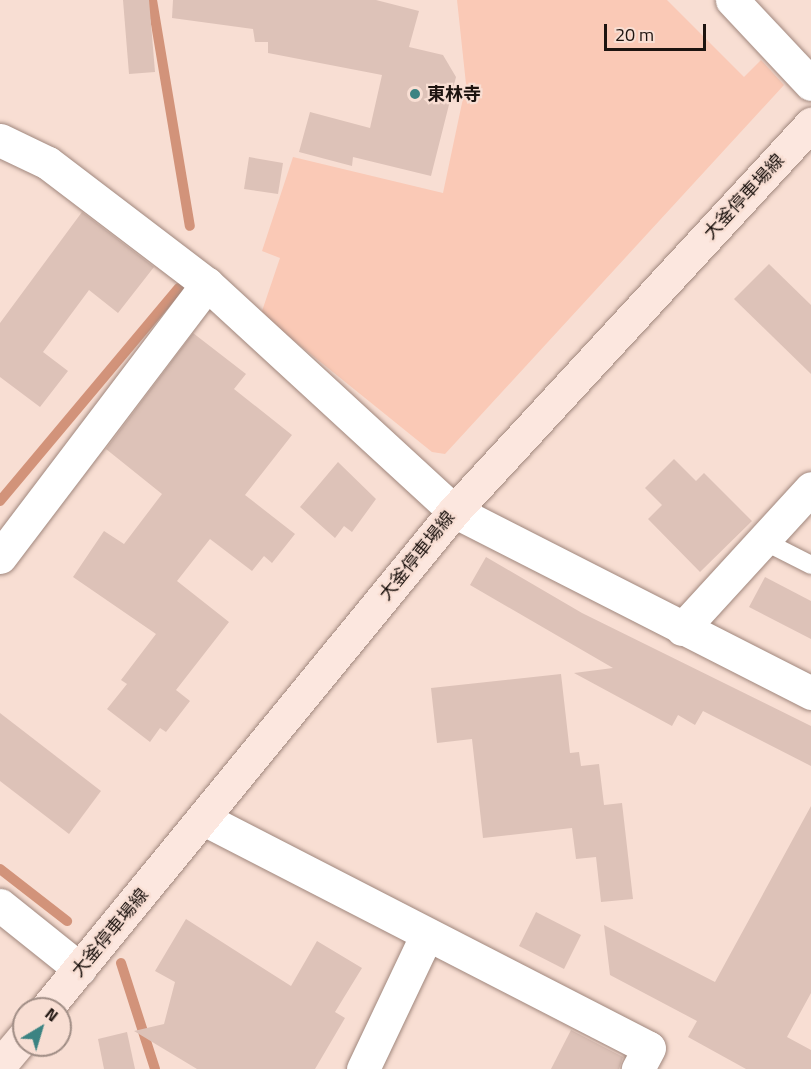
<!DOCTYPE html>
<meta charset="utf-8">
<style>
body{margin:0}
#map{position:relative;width:811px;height:1069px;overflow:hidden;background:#f8ded3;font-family:"Titillium Web","Noto Sans JP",sans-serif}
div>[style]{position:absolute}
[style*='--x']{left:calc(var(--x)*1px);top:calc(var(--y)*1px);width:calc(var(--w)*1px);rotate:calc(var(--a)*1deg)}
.green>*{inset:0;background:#fac9b6}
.stream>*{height:10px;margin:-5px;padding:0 5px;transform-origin:5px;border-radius:5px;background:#d2937a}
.building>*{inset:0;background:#ddc2b8}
.roads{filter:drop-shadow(0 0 2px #a0877d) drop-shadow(0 0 2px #a0877d)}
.service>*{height:18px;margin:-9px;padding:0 9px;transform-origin:9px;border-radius:9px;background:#fff}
.minor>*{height:33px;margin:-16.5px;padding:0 16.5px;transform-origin:16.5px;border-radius:16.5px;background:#fff}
.secondary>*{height:33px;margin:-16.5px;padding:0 16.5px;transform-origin:16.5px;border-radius:16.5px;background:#fce7df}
.dots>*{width:16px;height:16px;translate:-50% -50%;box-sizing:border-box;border:3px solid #f8ded3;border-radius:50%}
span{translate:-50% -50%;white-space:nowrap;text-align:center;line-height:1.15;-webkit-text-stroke:4.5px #f8ded3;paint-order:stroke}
.poi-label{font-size:18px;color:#1d1410;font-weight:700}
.left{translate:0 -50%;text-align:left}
.street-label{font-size:18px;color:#1d1410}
.north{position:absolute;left:12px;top:997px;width:60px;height:60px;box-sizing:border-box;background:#f8ded3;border:2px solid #a08d85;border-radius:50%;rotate:38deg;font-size:16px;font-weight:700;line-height:24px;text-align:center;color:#1d1410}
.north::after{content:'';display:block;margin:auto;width:21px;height:27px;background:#3b8382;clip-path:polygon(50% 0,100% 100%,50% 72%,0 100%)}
.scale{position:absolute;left:604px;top:24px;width:102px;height:27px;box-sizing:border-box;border:3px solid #1d1410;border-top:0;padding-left:8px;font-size:18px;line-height:21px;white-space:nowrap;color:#1d1410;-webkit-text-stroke:4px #f8ded3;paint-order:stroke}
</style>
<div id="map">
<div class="green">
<div style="clip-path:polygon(457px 0,667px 0,744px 77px,761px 60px,784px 85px,445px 454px,432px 452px,261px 314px,280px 258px,262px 251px,293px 157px,443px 193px,466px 84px)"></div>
</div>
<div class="stream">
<div style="--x:152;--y:0;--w:229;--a:80.5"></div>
<div style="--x:0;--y:501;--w:278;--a:-50"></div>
<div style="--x:0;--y:869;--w:85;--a:37.8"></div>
<div style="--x:121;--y:963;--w:111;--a:72.2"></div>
</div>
<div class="building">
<div style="clip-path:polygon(123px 0,149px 0,155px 72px,129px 74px)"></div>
<div style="clip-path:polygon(173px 0,376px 0,419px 11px,409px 47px,443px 55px,456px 77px,431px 176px,353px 157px,352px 166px,299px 152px,310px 112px,370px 128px,382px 75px,268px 53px,268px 42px,255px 42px,253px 29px,172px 18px)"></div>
<div style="clip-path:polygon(249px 157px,283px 163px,278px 194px,244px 189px)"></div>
<div style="clip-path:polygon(82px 212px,154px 267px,118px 313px,89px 290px,43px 352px,68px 371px,40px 407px,0 377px,0 323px)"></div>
<div style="clip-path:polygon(769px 264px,811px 305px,811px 374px,734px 299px)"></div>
<div style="clip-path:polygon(193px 333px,246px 374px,234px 389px,292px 435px,245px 495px,295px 534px,272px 563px,264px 556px,252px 571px,210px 539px,177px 581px,229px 622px,176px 690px,190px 701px,166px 732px,160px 728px,150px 742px,107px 709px,127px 684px,121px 680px,156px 634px,73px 577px,104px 531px,124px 544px,162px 494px,106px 449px)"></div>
<div style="clip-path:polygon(674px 459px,696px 481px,704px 473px,752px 521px,700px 572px,648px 519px,662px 505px,645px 488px)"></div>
<div style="clip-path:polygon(338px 462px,376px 499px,352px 532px,344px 526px,335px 538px,300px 507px)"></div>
<div style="clip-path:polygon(486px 557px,582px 613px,811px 726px,811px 766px,703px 711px,695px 725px,678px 715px,672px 726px,574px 673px,613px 668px,470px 585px)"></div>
<div style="clip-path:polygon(765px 577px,811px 601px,811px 639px,749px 607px)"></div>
<div style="clip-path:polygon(561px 674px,570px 753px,579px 752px,581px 766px,599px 764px,604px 805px,622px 803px,633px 899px,601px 902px,596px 857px,576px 859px,572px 828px,483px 838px,472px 739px,437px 743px,431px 688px)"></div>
<div style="clip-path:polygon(0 713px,101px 791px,69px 834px,0 781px)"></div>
<div style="clip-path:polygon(811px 806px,811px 993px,787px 1037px,811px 1050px,811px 1069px,746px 1069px,688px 1037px,697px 1021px,610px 975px,604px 925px,715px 982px)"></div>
<div style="clip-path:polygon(536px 912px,581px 935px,564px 969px,519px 946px)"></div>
<div style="clip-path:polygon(186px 919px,291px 986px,317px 941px,362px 968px,335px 1012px,345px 1018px,315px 1069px,197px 1069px,134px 1031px,164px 1024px,175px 982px,155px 971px)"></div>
<div style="clip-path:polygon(571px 1030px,623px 1057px,619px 1069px,551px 1069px)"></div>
<div style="clip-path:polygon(127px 1032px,135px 1069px,104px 1069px,98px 1039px)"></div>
</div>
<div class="roads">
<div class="service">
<div style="--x:762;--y:540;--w:55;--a:27"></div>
</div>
<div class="minor">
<div style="--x:732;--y:0;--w:115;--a:46.8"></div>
<div style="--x:0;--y:140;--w:53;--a:25.6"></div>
<div style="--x:48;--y:163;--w:200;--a:37.3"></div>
<div style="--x:207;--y:284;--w:335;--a:42.6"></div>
<div style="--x:454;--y:511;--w:401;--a:27"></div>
<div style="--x:0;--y:557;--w:343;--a:-52.8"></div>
<div style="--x:682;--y:629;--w:191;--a:-47.5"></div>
<div style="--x:204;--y:819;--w:500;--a:27.23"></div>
<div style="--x:649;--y:1048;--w:24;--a:118"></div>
<div style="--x:0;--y:905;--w:102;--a:38.7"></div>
<div style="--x:363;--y:1069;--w:149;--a:-64.6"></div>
</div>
<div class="secondary">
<div style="--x:46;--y:1009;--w:644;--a:-50.67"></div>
<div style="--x:454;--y:511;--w:527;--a:-47.31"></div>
<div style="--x:0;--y:1065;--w:38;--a:-50"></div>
</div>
</div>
<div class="dots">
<div style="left:415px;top:94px;background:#3b8382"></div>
</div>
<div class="poi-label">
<span class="left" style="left:427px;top:94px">東林寺</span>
</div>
<div class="street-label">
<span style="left:744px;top:197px;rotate:-47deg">大釜停車場線</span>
<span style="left:417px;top:556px;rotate:-51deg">大釜停車場線</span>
<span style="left:110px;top:933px;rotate:-50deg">大釜停車場線</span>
</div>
<div class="north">N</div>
<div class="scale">20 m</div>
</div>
